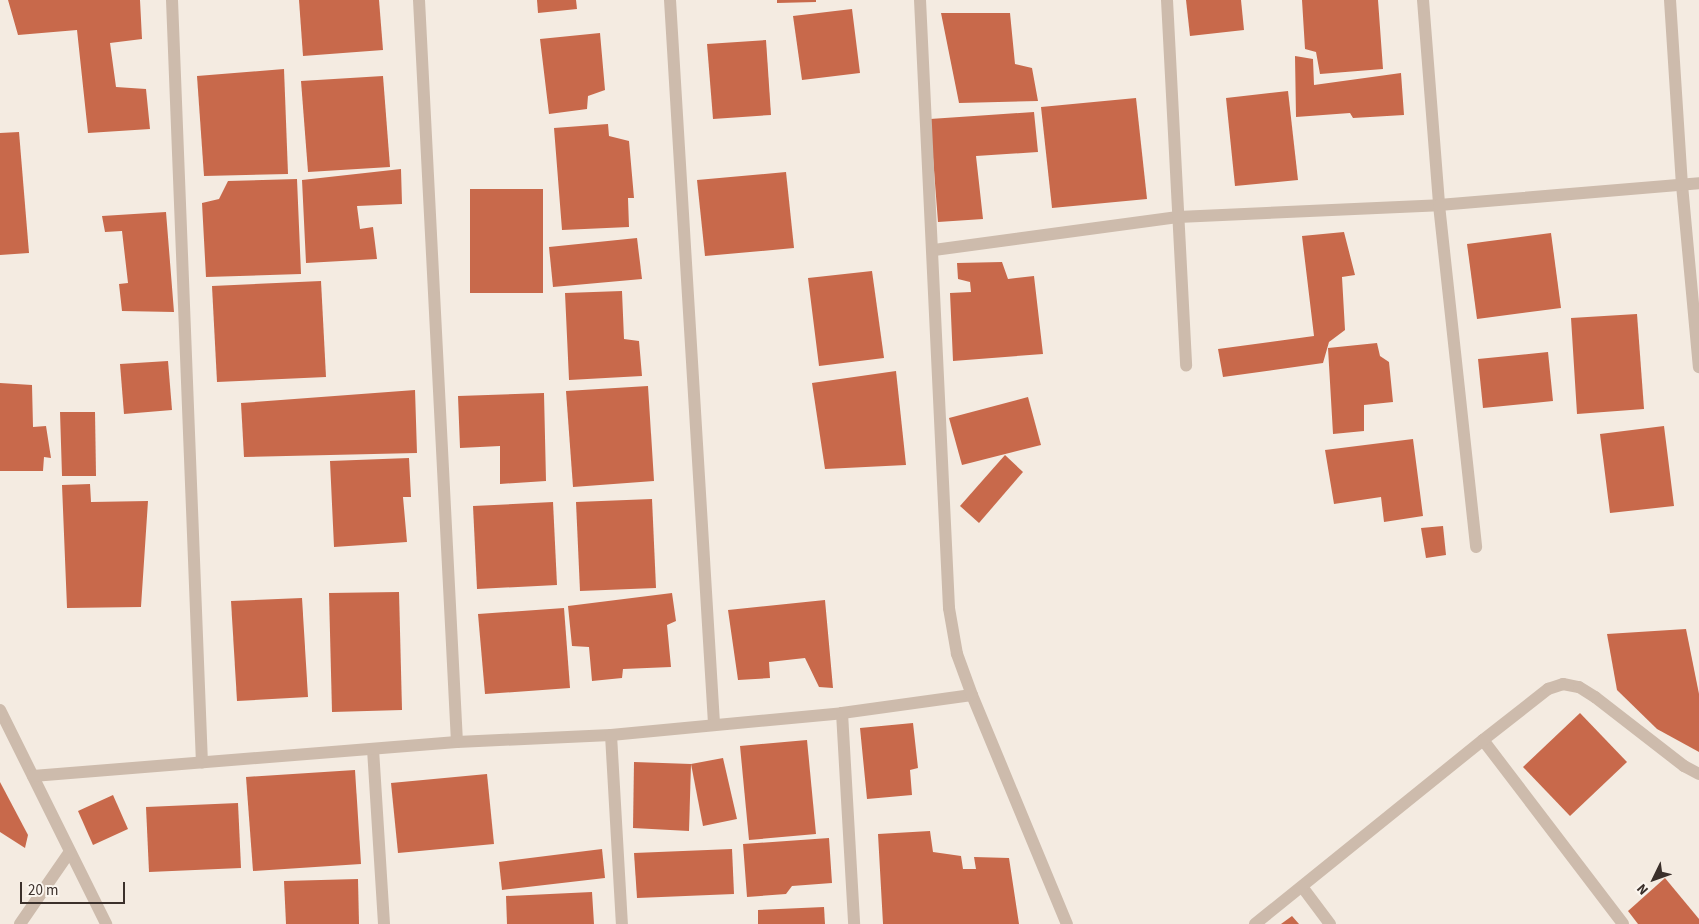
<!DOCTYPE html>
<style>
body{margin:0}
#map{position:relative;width:1699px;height:924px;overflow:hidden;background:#f4ebe1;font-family:"Source Sans 3",sans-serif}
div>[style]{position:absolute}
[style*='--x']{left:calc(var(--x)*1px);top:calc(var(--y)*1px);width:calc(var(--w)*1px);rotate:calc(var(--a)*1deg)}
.building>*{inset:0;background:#c8694b}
.street>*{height:12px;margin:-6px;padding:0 6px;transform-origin:6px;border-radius:6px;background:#cdbbac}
span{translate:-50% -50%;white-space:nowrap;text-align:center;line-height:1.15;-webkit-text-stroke:5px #fbf5ee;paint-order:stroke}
.north{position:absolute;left:1629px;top:854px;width:50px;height:50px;-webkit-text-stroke:4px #fbf5ee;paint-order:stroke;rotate:228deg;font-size:14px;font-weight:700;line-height:20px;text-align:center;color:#3b302b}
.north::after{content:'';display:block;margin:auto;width:18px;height:22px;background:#3b302b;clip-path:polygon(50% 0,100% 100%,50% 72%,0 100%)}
.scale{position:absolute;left:20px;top:882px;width:105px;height:22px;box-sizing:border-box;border:2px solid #3b302b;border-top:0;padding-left:6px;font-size:15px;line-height:18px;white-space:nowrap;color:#3b302b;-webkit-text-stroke:4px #fbf5ee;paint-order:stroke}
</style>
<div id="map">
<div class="building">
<div style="clip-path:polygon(8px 0,140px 0,142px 39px,110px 43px,116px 87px,146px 89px,150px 129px,88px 133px,77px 30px,18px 35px)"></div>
<div style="clip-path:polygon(299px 0,379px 0,383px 50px,303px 56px)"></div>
<div style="clip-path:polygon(537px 0,576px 0,577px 9px,538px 13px)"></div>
<div style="clip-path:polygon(777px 0,816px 0,816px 2px,777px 3px)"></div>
<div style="clip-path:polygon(1186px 0,1241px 0,1244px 30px,1190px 36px)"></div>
<div style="clip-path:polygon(1302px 0,1378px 0,1383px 69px,1320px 74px,1316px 52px,1305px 49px)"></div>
<div style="clip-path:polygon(852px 9px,860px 73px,802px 80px,793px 16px)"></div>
<div style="clip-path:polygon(941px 13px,1010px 13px,1015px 64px,1032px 68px,1038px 101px,959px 103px)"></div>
<div style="clip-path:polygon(600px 33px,605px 90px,588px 96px,587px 109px,549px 114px,540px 39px)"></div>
<div style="clip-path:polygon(766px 40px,771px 115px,713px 119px,707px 44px)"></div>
<div style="clip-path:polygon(1295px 56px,1313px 59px,1314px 85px,1401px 73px,1404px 115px,1353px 118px,1350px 113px,1296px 117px)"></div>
<div style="clip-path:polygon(284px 69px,288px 174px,204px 176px,197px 76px)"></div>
<div style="clip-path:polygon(383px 76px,390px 167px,308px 172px,301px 81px)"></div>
<div style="clip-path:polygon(1288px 91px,1298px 180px,1235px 186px,1226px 98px)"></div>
<div style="clip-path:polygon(1136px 98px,1147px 199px,1052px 208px,1041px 107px)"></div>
<div style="clip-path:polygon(1034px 112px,1038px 152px,976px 156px,983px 219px,938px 222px,930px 119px)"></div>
<div style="clip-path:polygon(608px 124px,609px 136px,629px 141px,634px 198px,628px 198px,629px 227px,562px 230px,554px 128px)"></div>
<div style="clip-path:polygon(19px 132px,29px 253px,0 255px,0 133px)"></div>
<div style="clip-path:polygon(401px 169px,402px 204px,357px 206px,360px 229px,373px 227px,377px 259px,306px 263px,302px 180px)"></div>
<div style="clip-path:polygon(786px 172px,794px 248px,705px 256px,697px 180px)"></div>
<div style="clip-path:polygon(297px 179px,301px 274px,206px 277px,202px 203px,219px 199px,228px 181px)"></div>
<div style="clip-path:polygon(470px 189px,543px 189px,543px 293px,470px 293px)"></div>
<div style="clip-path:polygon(166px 212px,174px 312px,122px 311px,119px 284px,128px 283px,122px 231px,105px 232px,102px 216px)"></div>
<div style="clip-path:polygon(1344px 232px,1355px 275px,1342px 277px,1345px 330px,1329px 342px,1323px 363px,1223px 377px,1218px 349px,1314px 336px,1302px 236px)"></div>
<div style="clip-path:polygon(1551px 233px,1561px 308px,1477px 319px,1467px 244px)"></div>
<div style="clip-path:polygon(637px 238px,642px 279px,553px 287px,549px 247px)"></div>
<div style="clip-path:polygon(1002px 262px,1008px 279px,1034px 276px,1043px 354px,953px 361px,950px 293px,971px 292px,970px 282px,958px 279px,957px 263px)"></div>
<div style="clip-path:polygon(872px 271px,884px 358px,819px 366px,808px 278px)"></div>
<div style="clip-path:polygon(321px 281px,326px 377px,217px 382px,212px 286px)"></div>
<div style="clip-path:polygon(622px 291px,624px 339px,639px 341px,642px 376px,569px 380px,565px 293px)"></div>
<div style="clip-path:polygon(1637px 314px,1644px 409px,1577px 414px,1571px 318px)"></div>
<div style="clip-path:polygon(1377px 343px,1380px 356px,1389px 362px,1393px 402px,1364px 405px,1364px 431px,1333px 434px,1328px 348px)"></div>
<div style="clip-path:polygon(1548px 352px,1553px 401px,1483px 408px,1478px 359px)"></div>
<div style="clip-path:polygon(168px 361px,172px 410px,124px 414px,120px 364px)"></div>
<div style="clip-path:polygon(896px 371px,906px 465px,825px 469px,812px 383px)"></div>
<div style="clip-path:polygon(0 383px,32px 385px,33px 427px,46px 426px,51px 458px,44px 457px,43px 471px,0 471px)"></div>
<div style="clip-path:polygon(648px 386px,654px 481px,573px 487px,566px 391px)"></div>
<div style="clip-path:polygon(415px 390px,417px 453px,244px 457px,241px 403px)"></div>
<div style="clip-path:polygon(544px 393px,546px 481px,500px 484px,500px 446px,460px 448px,458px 396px)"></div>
<div style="clip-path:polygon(1028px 397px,1041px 445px,962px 465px,949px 418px)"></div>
<div style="clip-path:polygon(60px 412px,95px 412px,96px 476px,62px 476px)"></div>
<div style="clip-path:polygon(1664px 426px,1674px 506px,1610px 513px,1600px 434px)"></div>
<div style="clip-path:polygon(1413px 439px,1423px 516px,1384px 522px,1381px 497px,1334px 504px,1325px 450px)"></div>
<div style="clip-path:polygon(1005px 455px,1023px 472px,979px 523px,960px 506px)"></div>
<div style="clip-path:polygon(409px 458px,411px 497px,403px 497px,407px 542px,334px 547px,330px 461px)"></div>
<div style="clip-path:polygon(90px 484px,91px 502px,148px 501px,141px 607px,67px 608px,62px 485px)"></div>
<div style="clip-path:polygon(652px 499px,656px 588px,580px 591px,576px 502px)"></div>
<div style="clip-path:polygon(553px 502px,557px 585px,477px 589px,473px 506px)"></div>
<div style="clip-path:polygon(1443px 526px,1446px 555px,1426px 558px,1421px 528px)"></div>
<div style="clip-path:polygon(399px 592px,402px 710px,332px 712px,329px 593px)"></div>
<div style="clip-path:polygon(672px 593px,676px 621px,667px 625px,671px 667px,623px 669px,622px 678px,592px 681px,589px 647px,572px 646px,568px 606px)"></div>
<div style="clip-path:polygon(302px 598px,308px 697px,237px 701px,231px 601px)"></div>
<div style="clip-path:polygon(825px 600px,833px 688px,819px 687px,805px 658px,769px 662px,770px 678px,738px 680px,728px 610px)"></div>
<div style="clip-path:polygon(564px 608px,570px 688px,485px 694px,478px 614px)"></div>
<div style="clip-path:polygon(1686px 629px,1699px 694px,1699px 752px,1657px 729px,1617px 690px,1607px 634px)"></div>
<div style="clip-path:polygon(1580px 713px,1627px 762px,1570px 816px,1523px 767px)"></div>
<div style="clip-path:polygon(913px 723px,918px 768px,910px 770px,912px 795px,867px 799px,860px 728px)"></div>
<div style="clip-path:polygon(807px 740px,816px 834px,749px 840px,740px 746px)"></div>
<div style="clip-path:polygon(723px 758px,737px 819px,703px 826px,691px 764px)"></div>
<div style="clip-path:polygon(634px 762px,691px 764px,689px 831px,633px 828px)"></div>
<div style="clip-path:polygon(355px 770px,361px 864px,253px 871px,246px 777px)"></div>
<div style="clip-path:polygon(487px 774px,494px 844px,398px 853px,391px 783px)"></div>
<div style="clip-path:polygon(0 782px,28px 835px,25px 848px,0 832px)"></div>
<div style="clip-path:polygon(113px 795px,128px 829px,93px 845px,78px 811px)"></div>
<div style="clip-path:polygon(238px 803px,241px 868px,149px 872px,146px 807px)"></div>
<div style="clip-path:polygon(930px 831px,933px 852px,961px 856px,963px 869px,976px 869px,974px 857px,1009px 858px,1019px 924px,883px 924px,878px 834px)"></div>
<div style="clip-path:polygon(829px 838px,832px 883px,792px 886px,786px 894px,747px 897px,743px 844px)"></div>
<div style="clip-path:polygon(602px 849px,605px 878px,502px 890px,499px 862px)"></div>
<div style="clip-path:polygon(732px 849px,734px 894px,637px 898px,634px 853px)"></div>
<div style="clip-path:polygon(1665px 878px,1699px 919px,1699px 924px,1638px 924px,1628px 911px)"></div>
<div style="clip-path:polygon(358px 879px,359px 924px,286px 924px,284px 881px)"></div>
<div style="clip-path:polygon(592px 892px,594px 924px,507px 924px,506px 896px)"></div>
<div style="clip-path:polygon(824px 907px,825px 924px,758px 924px,758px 910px)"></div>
<div style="clip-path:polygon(1292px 916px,1299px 924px,1281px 924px)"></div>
</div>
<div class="street">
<div style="--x:172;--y:0;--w:763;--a:87.75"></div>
<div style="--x:419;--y:0;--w:743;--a:87.07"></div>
<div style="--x:670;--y:0;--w:724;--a:86.52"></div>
<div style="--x:1167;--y:0;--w:366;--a:87"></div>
<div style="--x:1423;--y:0;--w:206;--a:85.5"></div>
<div style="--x:1439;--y:205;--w:344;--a:83.8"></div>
<div style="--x:1670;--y:0;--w:185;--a:86.3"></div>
<div style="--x:1682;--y:185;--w:183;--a:84.7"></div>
<div style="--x:934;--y:250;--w:246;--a:-7.7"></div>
<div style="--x:1178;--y:217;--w:261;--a:-2.6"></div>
<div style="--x:1439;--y:205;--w:261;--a:-4.8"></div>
<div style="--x:972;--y:695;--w:248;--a:67.5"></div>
<div style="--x:0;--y:710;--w:239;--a:63.6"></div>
<div style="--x:842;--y:713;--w:211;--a:86.7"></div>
<div style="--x:611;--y:735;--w:189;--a:86.7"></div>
<div style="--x:1483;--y:740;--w:231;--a:52.7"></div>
<div style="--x:373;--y:749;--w:175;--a:86.4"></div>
<div style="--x:33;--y:776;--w:425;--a:-4.6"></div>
<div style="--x:457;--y:742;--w:154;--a:-2.6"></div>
<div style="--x:611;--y:735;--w:232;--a:-5.4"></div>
<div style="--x:842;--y:713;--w:131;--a:-7.9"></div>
<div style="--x:972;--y:695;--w:44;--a:-110.1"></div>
<div style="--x:957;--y:654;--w:47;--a:-99.9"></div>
<div style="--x:949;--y:608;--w:609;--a:-92.73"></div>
<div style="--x:1303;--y:888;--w:45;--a:53.1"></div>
<div style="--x:20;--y:924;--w:86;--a:-55.4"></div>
<div style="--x:1255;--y:924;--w:293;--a:-38.9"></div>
<div style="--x:1483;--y:740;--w:83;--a:-38.1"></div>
<div style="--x:1548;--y:689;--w:16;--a:-18"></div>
<div style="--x:1563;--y:684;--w:16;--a:11"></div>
<div style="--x:1579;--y:687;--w:19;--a:32"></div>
<div style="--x:1595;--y:697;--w:113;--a:37.8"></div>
<div style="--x:1684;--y:766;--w:17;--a:28"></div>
</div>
<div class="north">N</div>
<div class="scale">20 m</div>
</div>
